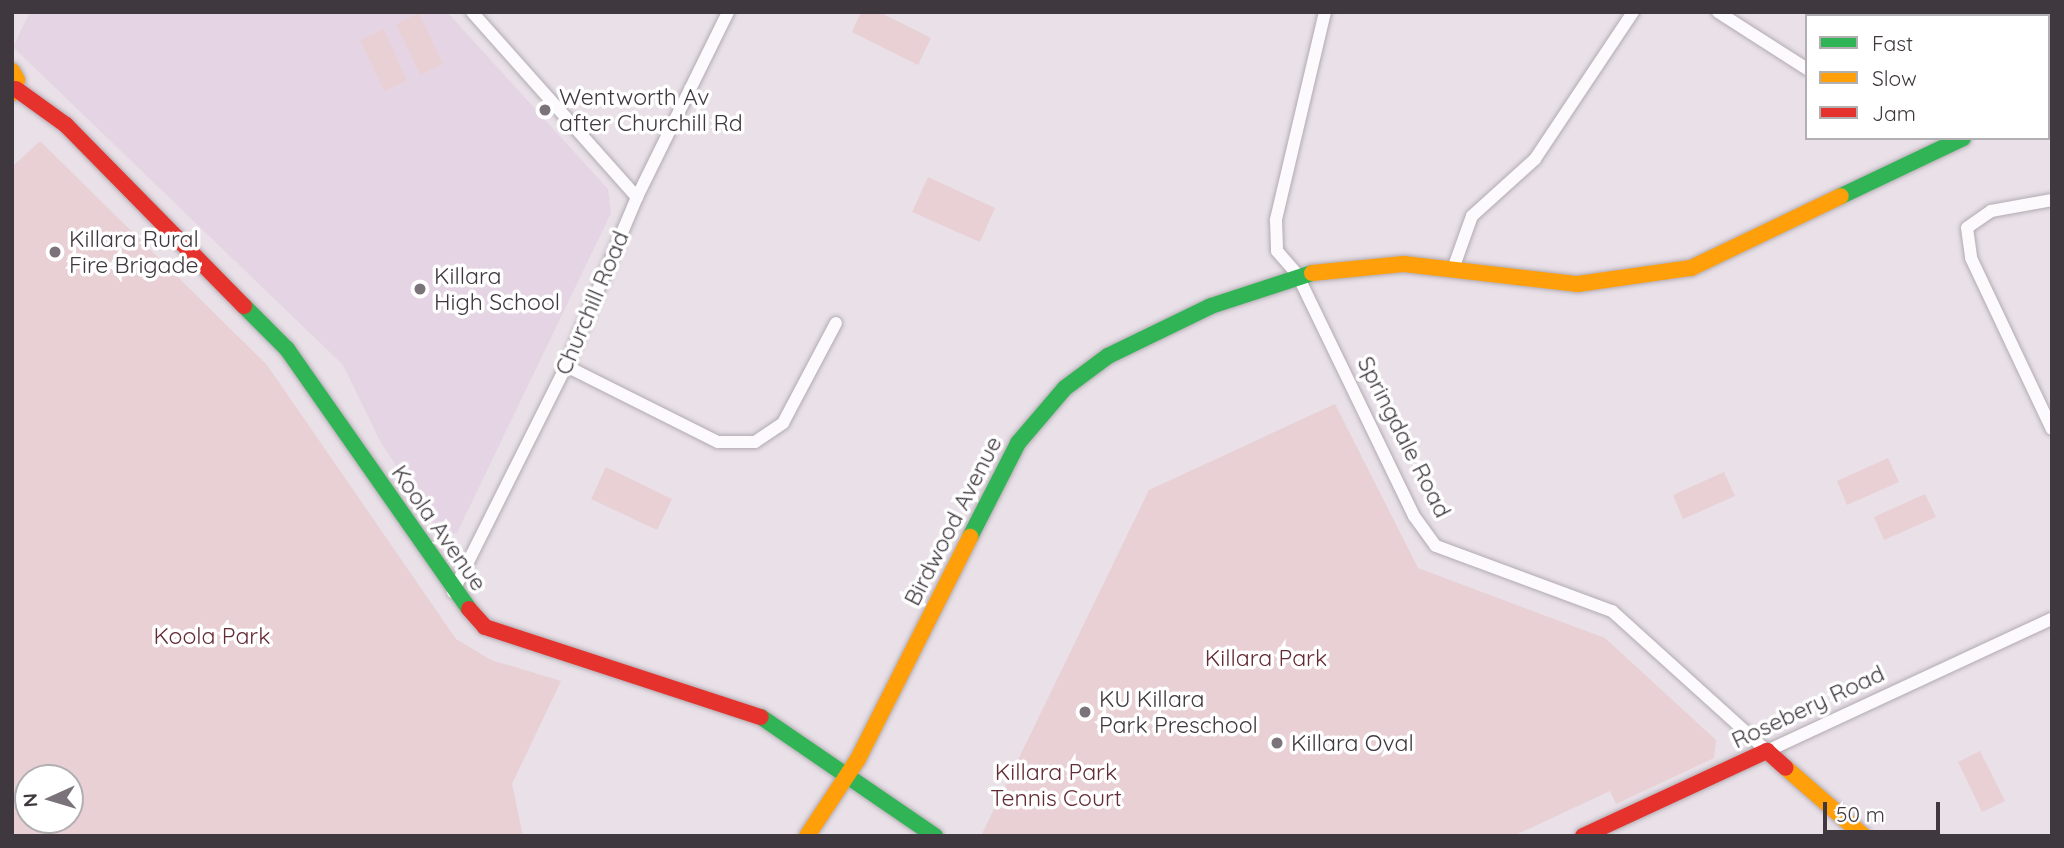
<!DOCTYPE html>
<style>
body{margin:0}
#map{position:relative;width:2064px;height:848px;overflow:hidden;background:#e9e0e8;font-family:Quicksand,sans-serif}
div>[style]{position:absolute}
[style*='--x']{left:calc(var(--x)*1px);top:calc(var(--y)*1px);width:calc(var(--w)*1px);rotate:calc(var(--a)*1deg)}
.built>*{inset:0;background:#e5d5e4}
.green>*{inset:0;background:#e8d0d4}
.roads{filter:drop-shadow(0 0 2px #b2abb1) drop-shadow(0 0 2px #b2abb1)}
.street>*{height:12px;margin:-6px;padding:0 6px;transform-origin:6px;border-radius:6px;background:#fcfafc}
.fast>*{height:16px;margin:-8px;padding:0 8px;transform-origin:8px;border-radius:8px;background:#30b455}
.slow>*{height:16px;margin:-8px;padding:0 8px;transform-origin:8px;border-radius:8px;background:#ff9f0a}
.jam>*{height:16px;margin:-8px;padding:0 8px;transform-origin:8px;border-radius:8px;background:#e5322d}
.dots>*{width:19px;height:19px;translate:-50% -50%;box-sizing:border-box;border:4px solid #fff;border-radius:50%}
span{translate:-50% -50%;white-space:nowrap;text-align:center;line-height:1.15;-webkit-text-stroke:7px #fff;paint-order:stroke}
.poi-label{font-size:23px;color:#3f383e}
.left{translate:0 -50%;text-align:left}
.street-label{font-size:23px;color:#3f383e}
.park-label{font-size:23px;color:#632b33}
.frame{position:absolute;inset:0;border:14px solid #3f383e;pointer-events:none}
.legend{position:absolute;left:1805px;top:14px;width:245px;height:126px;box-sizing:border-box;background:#fff;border:2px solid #b2afb2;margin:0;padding:9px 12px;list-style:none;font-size:21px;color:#3f383e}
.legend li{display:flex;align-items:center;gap:14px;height:35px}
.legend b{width:35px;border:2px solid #b2afb2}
.north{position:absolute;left:14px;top:764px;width:70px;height:70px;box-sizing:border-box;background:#fff;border:2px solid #b2afb2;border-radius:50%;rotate:266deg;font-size:19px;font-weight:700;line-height:28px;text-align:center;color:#3f383e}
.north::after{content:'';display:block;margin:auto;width:24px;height:32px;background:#7a737a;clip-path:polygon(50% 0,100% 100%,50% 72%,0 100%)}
.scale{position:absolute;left:1823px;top:802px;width:117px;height:32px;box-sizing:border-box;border:4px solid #3f383e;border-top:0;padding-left:9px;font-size:21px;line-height:24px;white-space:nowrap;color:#3f383e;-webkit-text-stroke:5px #fff;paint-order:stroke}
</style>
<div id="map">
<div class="built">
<div style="clip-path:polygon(30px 12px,447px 12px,608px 189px,611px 213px,457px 533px,441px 534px,381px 443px,343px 365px,13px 47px)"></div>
</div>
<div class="green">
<div style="clip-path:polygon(861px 12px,879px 12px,931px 38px,918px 65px,852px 32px)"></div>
<div style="clip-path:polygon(419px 13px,443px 64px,420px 75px,396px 24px)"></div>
<div style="clip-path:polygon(384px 29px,407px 81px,384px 91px,360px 40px)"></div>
<div style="clip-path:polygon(evenodd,40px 141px,267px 365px,456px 639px,491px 660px,561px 681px,512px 784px,523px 836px,12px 836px,12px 167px,40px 141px,28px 778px,70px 778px,70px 820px,28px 820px,28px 778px)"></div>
<div style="clip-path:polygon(928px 177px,995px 208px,980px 242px,912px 212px)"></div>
<div style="clip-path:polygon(1335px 404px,1418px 568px,1605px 638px,1716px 740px,1714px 758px,1616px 804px,1610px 791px,1513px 836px,981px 836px,1149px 490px)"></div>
<div style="clip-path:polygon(1888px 458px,1899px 482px,1847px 505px,1837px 481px)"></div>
<div style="clip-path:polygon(606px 467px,672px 499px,657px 530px,591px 499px)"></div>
<div style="clip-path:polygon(1724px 472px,1735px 496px,1683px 519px,1673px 495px)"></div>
<div style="clip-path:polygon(1925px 494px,1936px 517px,1884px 540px,1874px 517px)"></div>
<div style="clip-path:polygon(1980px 751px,2005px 801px,1982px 812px,1958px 762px)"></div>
</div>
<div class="roads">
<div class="street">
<div style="--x:472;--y:12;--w:248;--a:48.3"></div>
<div style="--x:1325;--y:12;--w:214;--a:103.3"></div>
<div style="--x:1276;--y:220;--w:31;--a:88"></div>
<div style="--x:1277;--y:251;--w:30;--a:49"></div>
<div style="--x:1297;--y:274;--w:269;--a:64.2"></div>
<div style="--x:1414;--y:516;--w:37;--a:54"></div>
<div style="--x:1436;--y:546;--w:188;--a:20.3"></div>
<div style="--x:1612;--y:611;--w:209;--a:42.1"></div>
<div style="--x:1767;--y:751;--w:314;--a:-24.9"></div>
<div style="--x:1718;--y:12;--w:106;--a:32.6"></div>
<div style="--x:2052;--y:200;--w:62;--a:169.8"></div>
<div style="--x:1991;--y:211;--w:29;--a:145"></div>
<div style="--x:1967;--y:228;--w:30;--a:82"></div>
<div style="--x:1971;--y:258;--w:189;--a:64.7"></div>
<div style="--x:1453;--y:269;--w:56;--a:-70.3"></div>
<div style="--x:1472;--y:216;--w:85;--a:-42.1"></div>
<div style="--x:1535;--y:159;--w:177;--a:-56.3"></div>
<div style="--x:566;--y:366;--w:170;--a:26.6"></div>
<div style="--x:718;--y:442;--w:37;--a:0"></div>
<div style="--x:755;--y:442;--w:34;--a:-34"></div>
<div style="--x:783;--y:423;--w:113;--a:-62.1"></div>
<div style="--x:453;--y:592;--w:253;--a:-63.4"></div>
<div style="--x:566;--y:366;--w:183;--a:-67.2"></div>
<div style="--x:637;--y:197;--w:206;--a:-63.8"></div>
</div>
<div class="fast">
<div style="--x:1841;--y:196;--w:135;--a:-25.4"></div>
<div style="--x:244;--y:306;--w:61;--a:45"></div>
<div style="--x:287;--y:349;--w:317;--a:55"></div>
<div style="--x:970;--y:537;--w:106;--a:-62.9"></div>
<div style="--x:1018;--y:443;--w:72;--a:-49.5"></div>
<div style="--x:1065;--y:388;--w:54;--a:-36.7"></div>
<div style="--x:1108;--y:356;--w:114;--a:-25.9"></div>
<div style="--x:1211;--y:306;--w:106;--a:-18.1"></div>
<div style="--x:761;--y:717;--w:211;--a:34.4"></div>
</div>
<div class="slow">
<div style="--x:12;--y:71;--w:10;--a:61"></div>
<div style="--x:17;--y:80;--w:14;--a:111"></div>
<div style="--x:2048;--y:89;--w:4;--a:-27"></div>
<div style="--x:1312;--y:273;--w:92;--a:-5.6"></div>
<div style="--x:1404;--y:264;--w:175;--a:6.6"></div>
<div style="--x:1578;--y:284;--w:114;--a:-8.1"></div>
<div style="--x:1691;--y:268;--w:166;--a:-25.6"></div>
<div style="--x:1786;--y:768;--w:103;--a:41.1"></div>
<div style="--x:807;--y:836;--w:92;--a:-56.5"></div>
<div style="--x:858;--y:759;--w:249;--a:-63.2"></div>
</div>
<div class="jam">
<div style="--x:16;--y:89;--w:62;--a:35.8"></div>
<div style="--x:66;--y:125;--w:254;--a:45.5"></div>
<div style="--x:469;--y:609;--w:24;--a:48"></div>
<div style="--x:485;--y:627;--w:290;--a:18.1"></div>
<div style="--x:1583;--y:836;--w:203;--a:-24.8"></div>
<div style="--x:1767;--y:751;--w:25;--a:42"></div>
</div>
</div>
<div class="dots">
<div style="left:545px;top:110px;background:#7a737a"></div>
<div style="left:55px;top:252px;background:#7a737a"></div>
<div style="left:420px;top:289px;background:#7a737a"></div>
<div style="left:1085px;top:712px;background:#7a737a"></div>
<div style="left:1277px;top:743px;background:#7a737a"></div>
</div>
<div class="poi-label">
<span class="left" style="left:559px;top:110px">Wentworth Av<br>after Churchill Rd</span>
<span class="left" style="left:69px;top:252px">Killara Rural<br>Fire Brigade</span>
<span class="left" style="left:434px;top:289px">Killara<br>High School</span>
<span class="left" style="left:1099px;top:712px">KU Killara<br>Park Preschool</span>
<span class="left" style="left:1291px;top:743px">Killara Oval</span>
</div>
<div class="street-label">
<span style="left:592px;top:303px;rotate:-67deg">Churchill Road</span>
<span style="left:1404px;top:437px;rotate:63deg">Springdale Road</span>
<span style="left:953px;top:521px;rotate:-63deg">Birdwood Avenue</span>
<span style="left:439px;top:528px;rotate:55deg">Koola Avenue</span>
<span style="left:1808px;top:707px;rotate:-25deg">Rosebery Road</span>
</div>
<div class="park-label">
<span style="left:212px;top:636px">Koola Park</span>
<span style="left:1266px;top:658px">Killara Park</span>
<span style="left:1056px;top:785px">Killara Park<br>Tennis Court</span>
</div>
<div class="frame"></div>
<ul class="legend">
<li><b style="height:9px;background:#30b455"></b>Fast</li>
<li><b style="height:9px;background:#ff9f0a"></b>Slow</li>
<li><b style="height:9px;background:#e5322d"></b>Jam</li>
</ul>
<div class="north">N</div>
<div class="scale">50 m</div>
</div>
